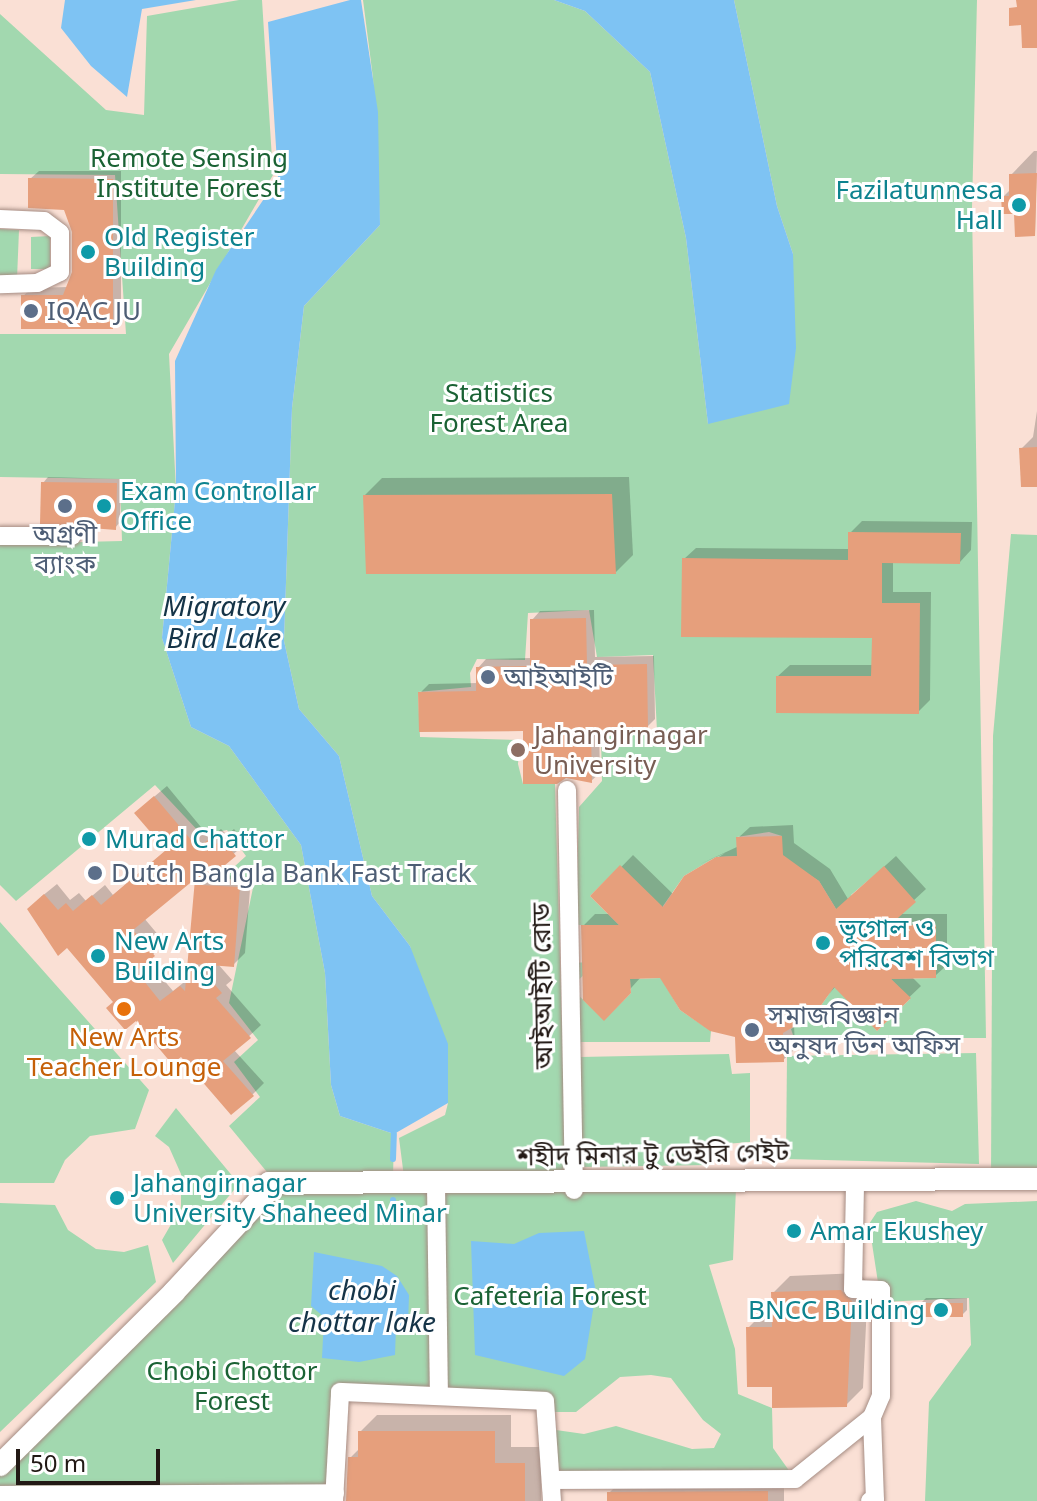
<!DOCTYPE html>
<meta charset="utf-8">
<style>
body{margin:0}
#map{position:relative;width:1037px;height:1501px;overflow:hidden;background:#fae0d5;font-family:"Noto Sans","Noto Sans Bengali",sans-serif}
div>[style]{position:absolute}
[style*='--x']{left:calc(var(--x)*1px);top:calc(var(--y)*1px);width:calc(var(--w)*1px);rotate:calc(var(--a)*1deg)}
.green>*{inset:0;background:#a2d8af}
.water>*{inset:0;background:#7ec3f3}
.shadow>*{inset:0;background:#0003}
.stream>*{height:6px;margin:-3px;padding:0 3px;transform-origin:3px;border-radius:3px;background:#7ec3f3}
.building>*{inset:0;background:#e69f7c}
.roads{filter:drop-shadow(0 0 2px #a58c83) drop-shadow(0 0 2px #a58c83)}
.minor>*{height:18px;margin:-9px;padding:0 9px;transform-origin:9px;border-radius:9px;background:#fff}
.tertiary>*{height:22px;margin:-11px;padding:0 11px;transform-origin:11px;border-radius:11px;background:#fff}
.dots>*{width:22px;height:22px;translate:-50% -50%;box-sizing:border-box;border:4px solid #fff;border-radius:50%}
span{translate:-50% -50%;white-space:nowrap;text-align:center;line-height:1.15;-webkit-text-stroke:6px #fff;paint-order:stroke}
.park-label{font-size:26px;color:#1a6234}
.culture-label{font-size:26px;color:#0d838f}
.right{translate:-100% -50%;text-align:right}
.left{translate:0 -50%;text-align:left}
.service-label{font-size:26px;color:#4e5e75}
.education-label{font-size:26px;color:#785e54}
.street-label{font-size:26px;color:#221915}
.food-label{font-size:26px;color:#c56008}
.water-label{font-size:28px;color:#153448;font-style:italic}
.scale{position:absolute;left:16px;top:1449px;width:144px;height:36px;box-sizing:border-box;border:4px solid #221915;border-top:0;padding-left:10px;font-size:24px;line-height:28px;white-space:nowrap;color:#221915;-webkit-text-stroke:6px #fff;paint-order:stroke}
</style>
<div id="map">
<div class="green">
<div style="clip-path:polygon(239px 0,262px 0,273px 175px,169px 354px,176px 490px,162px 638px,191px 727px,229px 746px,301px 845px,325px 973px,331px 1085px,340px 1116px,394px 1134px,393px 1177px,271px 1177px,229px 1126px,260px 1097px,234px 1062px,258px 1040px,229px 1003px,254px 883px,222px 878px,246px 856px,227px 830px,202px 835px,155px 785px,16px 901px,0 885px,0 544px,122px 541px,120px 479px,0 477px,0 334px,126px 334px,115px 175px,0 174px,0 14px,106px 110px,144px 115px,147px 16px)"></div>
<div style="clip-path:polygon(363px 0,554px 0,585px 11px,650px 72px,686px 238px,708px 424px,793px 254px,777px 206px,734px 0,977px 0,972px 208px,986px 1038px,794px 1038px,791px 1029px,815px 1014px,836px 984px,877px 1031px,910px 999px,891px 979px,936px 978px,936px 925px,890px 925px,884px 867px,851px 895px,877px 925px,838px 912px,819px 881px,782px 857px,782px 836px,769px 832px,737px 837px,737px 856px,716px 857px,684px 876px,663px 906px,659px 924px,620px 866px,590px 896px,619px 925px,576px 925px,579px 807px,602px 781px,601px 737px,657px 731px,653px 655px,597px 657px,589px 610px,528px 613px,525px 660px,477px 659px,470px 673px,471px 687px,418px 692px,420px 737px,520px 740px,518px 764px,523px 784px,555px 784px,566px 1172px,404px 1177px,399px 1138px,445px 1115px,448px 1103px,410px 946px,372px 896px,339px 756px,299px 709px,284px 641px,292px 408px,304px 306px,380px 225px,373px 78px)"></div>
<div style="clip-path:polygon(0 229px,19px 230px,17px 279px,0 278px)"></div>
<div style="clip-path:polygon(50px 236px,50px 269px,31px 269px,31px 237px)"></div>
<div style="clip-path:polygon(1011px 534px,1037px 535px,1037px 1179px,991px 1180px,993px 736px)"></div>
<div style="clip-path:polygon(0 922px,149px 1090px,135px 1129px,90px 1136px,65px 1160px,54px 1183px,0 1183px)"></div>
<div style="clip-path:polygon(596px 962px,571px 988px,604px 1020px,631px 993px,630px 979px,661px 978px,680px 1010px,711px 1031px,710px 1042px,568px 1042px,568px 963px)"></div>
<div style="clip-path:polygon(976px 1053px,979px 1164px,786px 1159px,787px 1056px)"></div>
<div style="clip-path:polygon(729px 1054px,732px 1074px,750px 1073px,750px 1142px,713px 1145px,712px 1165px,581px 1167px,580px 1057px)"></div>
<div style="clip-path:polygon(176px 1108px,239px 1184px,173px 1263px,162px 1240px,181px 1207px,181px 1174px,169px 1147px,155px 1136px)"></div>
<div style="clip-path:polygon(736px 1188px,733px 1260px,709px 1265px,735px 1349px,738px 1394px,772px 1408px,773px 1448px,795px 1479px,552px 1475px,549px 1429px,584px 1434px,616px 1426px,692px 1449px,714px 1448px,721px 1434px,703px 1420px,671px 1378px,651px 1375px,620px 1377px,576px 1412px,547px 1412px,545px 1402px,341px 1392px,335px 1493px,0 1491px,0 1465px,268px 1191px)"></div>
<div style="clip-path:polygon(916px 1201px,952px 1211px,965px 1204px,1037px 1201px,1037px 1501px,925px 1501px,929px 1402px,971px 1345px,969px 1298px,881px 1302px,869px 1224px,877px 1212px)"></div>
<div style="clip-path:polygon(0 1203px,55px 1205px,68px 1230px,96px 1249px,124px 1252px,148px 1245px,156px 1282px,0 1432px)"></div>
</div>
<div class="water">
<div style="clip-path:polygon(65px 0,196px 0,142px 9px,127px 97px,91px 66px,61px 28px)"></div>
<div style="clip-path:polygon(350px 0,361px 0,378px 112px,380px 225px,304px 306px,292px 408px,284px 641px,299px 709px,339px 756px,372px 896px,410px 946px,448px 1044px,448px 1103px,394px 1134px,340px 1116px,331px 1085px,325px 973px,301px 845px,229px 746px,191px 727px,162px 638px,176px 490px,175px 361px,216px 270px,278px 178px,268px 22px)"></div>
<div style="clip-path:polygon(554px 0,734px 0,777px 206px,793px 254px,796px 348px,789px 404px,708px 424px,686px 238px,650px 72px,585px 11px)"></div>
<div style="clip-path:polygon(584px 1231px,596px 1292px,585px 1359px,564px 1376px,475px 1355px,471px 1241px,514px 1244px,539px 1233px)"></div>
<div style="clip-path:polygon(314px 1252px,382px 1266px,397px 1276px,409px 1295px,408px 1326px,396px 1327px,395px 1355px,359px 1362px,322px 1358px,324px 1317px,311px 1306px)"></div>
</div>
<div class="shadow">
<div style="clip-path:polygon(1034px 151px,1037px 151px,1035px 234px,1003px 197px,1011px 189px,1011px 175px)"></div>
<div style="clip-path:polygon(39px 171px,121px 171px,121px 319px,112px 327px,23px 296px,32px 288px,68px 287px,74px 272px,74px 232px,65px 208px,30px 179px)"></div>
<div style="clip-path:polygon(1037px 411px,1037px 485px,1021px 449px,1033px 437px)"></div>
<div style="clip-path:polygon(48px 477px,121px 479px,120px 522px,115px 528px,43px 483px)"></div>
<div style="clip-path:polygon(629px 477px,633px 555px,616px 572px,365px 495px,382px 478px)"></div>
<div style="clip-path:polygon(862px 521px,972px 522px,971px 550px,960px 562px,893px 561px,893px 592px,931px 592px,930px 700px,918px 712px,778px 676px,790px 665px,873px 665px,874px 636px,684px 559px,696px 548px,850px 549px,850px 533px)"></div>
<div style="clip-path:polygon(594px 610px,595px 657px,654px 656px,655px 719px,647px 727px,599px 728px,600px 773px,591px 781px,525px 729px,420px 693px,429px 684px,478px 683px,478px 668px,486px 659px,532px 658px,532px 620px,540px 611px)"></div>
<div style="clip-path:polygon(evenodd,167px 786px,210px 838px,221px 829px,227px 835px,234px 829px,246px 843px,211px 874px,251px 877px,245px 953px,233px 965px,217px 963px,232px 980px,226px 985px,261px 1025px,234px 1050px,264px 1083px,252px 1095px,181px 1054px,115px 1001px,41px 897px,57px 884px,70px 900px,79px 893px,86px 901px,105px 885px,113px 895px,168px 849px,149px 801px,167px 786px,197px 874px,188px 979px,173px 991px,147px 960px,165px 943px,144px 918px,197px 874px)"></div>
<div style="clip-path:polygon(793px 825px,794px 843px,830px 869px,848px 899px,896px 856px,926px 889px,899px 914px,947px 914px,947px 965px,935px 976px,912px 977px,921px 986px,877px 1028px,836px 986px,813px 1012px,794px 1024px,795px 1049px,783px 1060px,737px 1035px,662px 976px,641px 977px,604px 1018px,583px 926px,595px 914px,611px 914px,593px 896px,633px 855px,674px 895px,689px 876px,725px 853px,698px 865px,739px 846px,738px 838px,750px 827px)"></div>
<div style="clip-path:polygon(859px 1273px,868px 1283px,863px 1388px,846px 1405px,774px 1385px,748px 1328px,765px 1311px,773px 1311px,773px 1293px,790px 1276px)"></div>
<div style="clip-path:polygon(926px 1298px,967px 1298px,967px 1310px,962px 1315px,921px 1303px)"></div>
<div style="clip-path:polygon(377px 1415px,511px 1415px,511px 1447px,541px 1447px,541px 1501px,348px 1501px,350px 1458px,360px 1448px,360px 1432px)"></div>
<div style="clip-path:polygon(784px 1475px,784px 1501px,609px 1501px,609px 1493px,626px 1476px)"></div>
</div>
<div class="stream">
<div style="--x:393;--y:1159;--w:25;--a:-88"></div>
<div style="--x:393;--y:1200;--w:19;--a:90"></div>
</div>
<div class="building">
<div style="clip-path:polygon(1016px 0,1037px 0,1037px 48px,1022px 48px,1021px 25px,1009px 26px,1009px 8px,1017px 7px)"></div>
<div style="clip-path:polygon(1037px 173px,1035px 236px,1015px 237px,1014px 214px,1002px 214px,1001px 196px,1009px 196px,1009px 174px)"></div>
<div style="clip-path:polygon(28px 178px,113px 179px,113px 329px,21px 329px,21px 295px,63px 295px,72px 272px,72px 232px,64px 210px,28px 208px)"></div>
<div style="clip-path:polygon(1037px 447px,1037px 487px,1021px 487px,1019px 448px)"></div>
<div style="clip-path:polygon(41px 482px,117px 483px,116px 530px,40px 524px)"></div>
<div style="clip-path:polygon(612px 494px,616px 574px,366px 574px,363px 495px)"></div>
<div style="clip-path:polygon(848px 532px,961px 533px,960px 564px,882px 563px,882px 603px,920px 603px,919px 714px,776px 713px,776px 676px,871px 676px,872px 638px,681px 637px,682px 558px,848px 560px)"></div>
<div style="clip-path:polygon(586px 618px,587px 665px,647px 664px,648px 729px,591px 730px,592px 783px,566px 778px,557px 784px,523px 784px,523px 731px,419px 732px,418px 692px,476px 691px,476px 667px,530px 666px,530px 619px)"></div>
<div style="clip-path:polygon(evenodd,154px 796px,198px 848px,209px 839px,215px 845px,222px 839px,236px 856px,201px 885px,240px 887px,234px 967px,197px 964px,222px 993px,216px 998px,251px 1038px,223px 1061px,254px 1096px,231px 1115px,181px 1057px,172px 1064px,136px 1021px,125px 1030px,106px 1008px,113px 1002px,67px 948px,58px 956px,27px 909px,44px 894px,58px 910px,66px 903px,73px 911px,92px 895px,101px 905px,166px 850px,134px 813px,154px 796px,195px 879px,185px 991px,180px 986px,160px 1001px,136px 971px,155px 956px,133px 930px,195px 879px)"></div>
<div style="clip-path:polygon(782px 836px,783px 855px,819px 881px,836px 909px,884px 866px,916px 902px,890px 925px,936px 925px,936px 978px,891px 979px,911px 998px,877px 1031px,834px 987px,815px 1014px,783px 1033px,784px 1062px,736px 1063px,735px 1037px,710px 1031px,680px 1010px,660px 978px,630px 979px,631px 993px,604px 1021px,583px 1000px,581px 925px,619px 925px,590px 896px,620px 865px,663px 907px,684px 876px,716px 857px,737px 856px,736px 837px)"></div>
<div style="clip-path:polygon(841px 1290px,852px 1301px,847px 1407px,772px 1408px,772px 1387px,747px 1387px,746px 1327px,772px 1327px,771px 1292px)"></div>
<div style="clip-path:polygon(919px 1303px,963px 1303px,963px 1317px,919px 1317px)"></div>
<div style="clip-path:polygon(358px 1431px,495px 1431px,495px 1463px,525px 1463px,525px 1501px,346px 1501px,348px 1457px,358px 1457px)"></div>
<div style="clip-path:polygon(768px 1491px,768px 1501px,607px 1501px,607px 1492px)"></div>
</div>
<div class="roads">
<div class="minor">
<div style="--x:0;--y:219;--w:44;--a:2.6"></div>
<div style="--x:44;--y:221;--w:20;--a:37"></div>
<div style="--x:60;--y:233;--w:39;--a:90"></div>
<div style="--x:60;--y:272;--w:25;--a:154"></div>
<div style="--x:37;--y:283;--w:37;--a:178"></div>
<div style="--x:0;--y:536;--w:72;--a:0"></div>
<div style="--x:567;--y:790;--w:400;--a:89"></div>
<div style="--x:436;--y:1185;--w:208;--a:89.2"></div>
<div style="--x:552;--y:1480;--w:243;--a:-0.2"></div>
<div style="--x:795;--y:1479;--w:99;--a:-38.8"></div>
<div style="--x:872;--y:1417;--w:23;--a:-67"></div>
<div style="--x:881;--y:1396;--w:106;--a:-90"></div>
<div style="--x:881;--y:1290;--w:28;--a:-178"></div>
<div style="--x:853;--y:1289;--w:109;--a:-88.9"></div>
<div style="--x:0;--y:1495;--w:335;--a:-0.3"></div>
<div style="--x:334;--y:1501;--w:109;--a:-86.8"></div>
<div style="--x:340;--y:1392;--w:205;--a:2.5"></div>
<div style="--x:545;--y:1401;--w:100;--a:86"></div>
<div style="--x:870;--y:1501;--w:5;--a:-11"></div>
<div style="--x:875;--y:1500;--w:83;--a:-92.1"></div>
</div>
<div class="tertiary">
<div style="--x:0;--y:1465;--w:245;--a:-44.8"></div>
<div style="--x:174;--y:1292;--w:138;--a:-47.1"></div>
<div style="--x:268;--y:1191;--w:8;--a:-83"></div>
<div style="--x:269;--y:1183;--w:768;--a:-0.3"></div>
</div>
</div>
<div class="dots">
<div style="left:1019px;top:205px;background:#0f9aa8"></div>
<div style="left:88px;top:252px;background:#0f9aa8"></div>
<div style="left:31px;top:311px;background:#5c6f8a"></div>
<div style="left:65px;top:506px;background:#5c6f8a"></div>
<div style="left:104px;top:506px;background:#0f9aa8"></div>
<div style="left:488px;top:677px;background:#5c6f8a"></div>
<div style="left:518px;top:750px;background:#8d6e63"></div>
<div style="left:89px;top:839px;background:#0f9aa8"></div>
<div style="left:95px;top:873px;background:#5c6f8a"></div>
<div style="left:823px;top:943px;background:#0f9aa8"></div>
<div style="left:98px;top:956px;background:#0f9aa8"></div>
<div style="left:124px;top:1009px;background:#e8710a"></div>
<div style="left:752px;top:1030px;background:#5c6f8a"></div>
<div style="left:117px;top:1198px;background:#0f9aa8"></div>
<div style="left:794px;top:1231px;background:#0f9aa8"></div>
<div style="left:941px;top:1310px;background:#0f9aa8"></div>
</div>
<div class="park-label">
<span style="left:189px;top:173px">Remote Sensing<br>Institute Forest</span>
<span style="left:499px;top:408px">Statistics<br>Forest Area</span>
<span style="left:550px;top:1296px">Cafeteria Forest</span>
<span style="left:232px;top:1386px">Chobi Chottor<br>Forest</span>
</div>
<div class="culture-label">
<span class="right" style="left:1003px;top:205px">Fazilatunnesa<br>Hall</span>
<span class="left" style="left:104px;top:252px">Old Register<br>Building</span>
<span class="left" style="left:120px;top:506px">Exam Controllar<br>Office</span>
<span class="left" style="left:105px;top:839px">Murad Chattor</span>
<span class="left" style="left:839px;top:943px">ভূগোল ও<br>পরিবেশ বিভাগ</span>
<span class="left" style="left:114px;top:956px">New Arts<br>Building</span>
<span class="left" style="left:133px;top:1198px">Jahangirnagar<br>University Shaheed Minar</span>
<span class="left" style="left:810px;top:1231px">Amar Ekushey</span>
<span class="right" style="left:925px;top:1310px">BNCC Building</span>
</div>
<div class="service-label">
<span class="left" style="left:47px;top:311px">IQAC JU</span>
<span style="left:65px;top:549px">অগ্রণী<br>ব্যাংক</span>
<span class="left" style="left:504px;top:677px">আইআইটি</span>
<span class="left" style="left:111px;top:873px">Dutch Bangla Bank Fast Track</span>
<span class="left" style="left:768px;top:1030px">সমাজবিজ্ঞান<br>অনুষদ ডিন অফিস</span>
</div>
<div class="education-label">
<span class="left" style="left:534px;top:750px">Jahangirnagar<br>University</span>
</div>
<div class="street-label">
<span style="left:542px;top:986px;rotate:-91deg">আইআইটি রোড</span>
<span style="left:653px;top:1154px;rotate:-1deg">শহীদ মিনার টু ডেইরি গেইট</span>
</div>
<div class="food-label">
<span style="left:124px;top:1052px">New Arts<br>Teacher Lounge</span>
</div>
<div class="water-label">
<span style="left:224px;top:621px">Migratory<br>Bird Lake</span>
<span style="left:362px;top:1305px">chobi<br>chottar lake</span>
</div>
<div class="scale">50 m</div>
</div>
